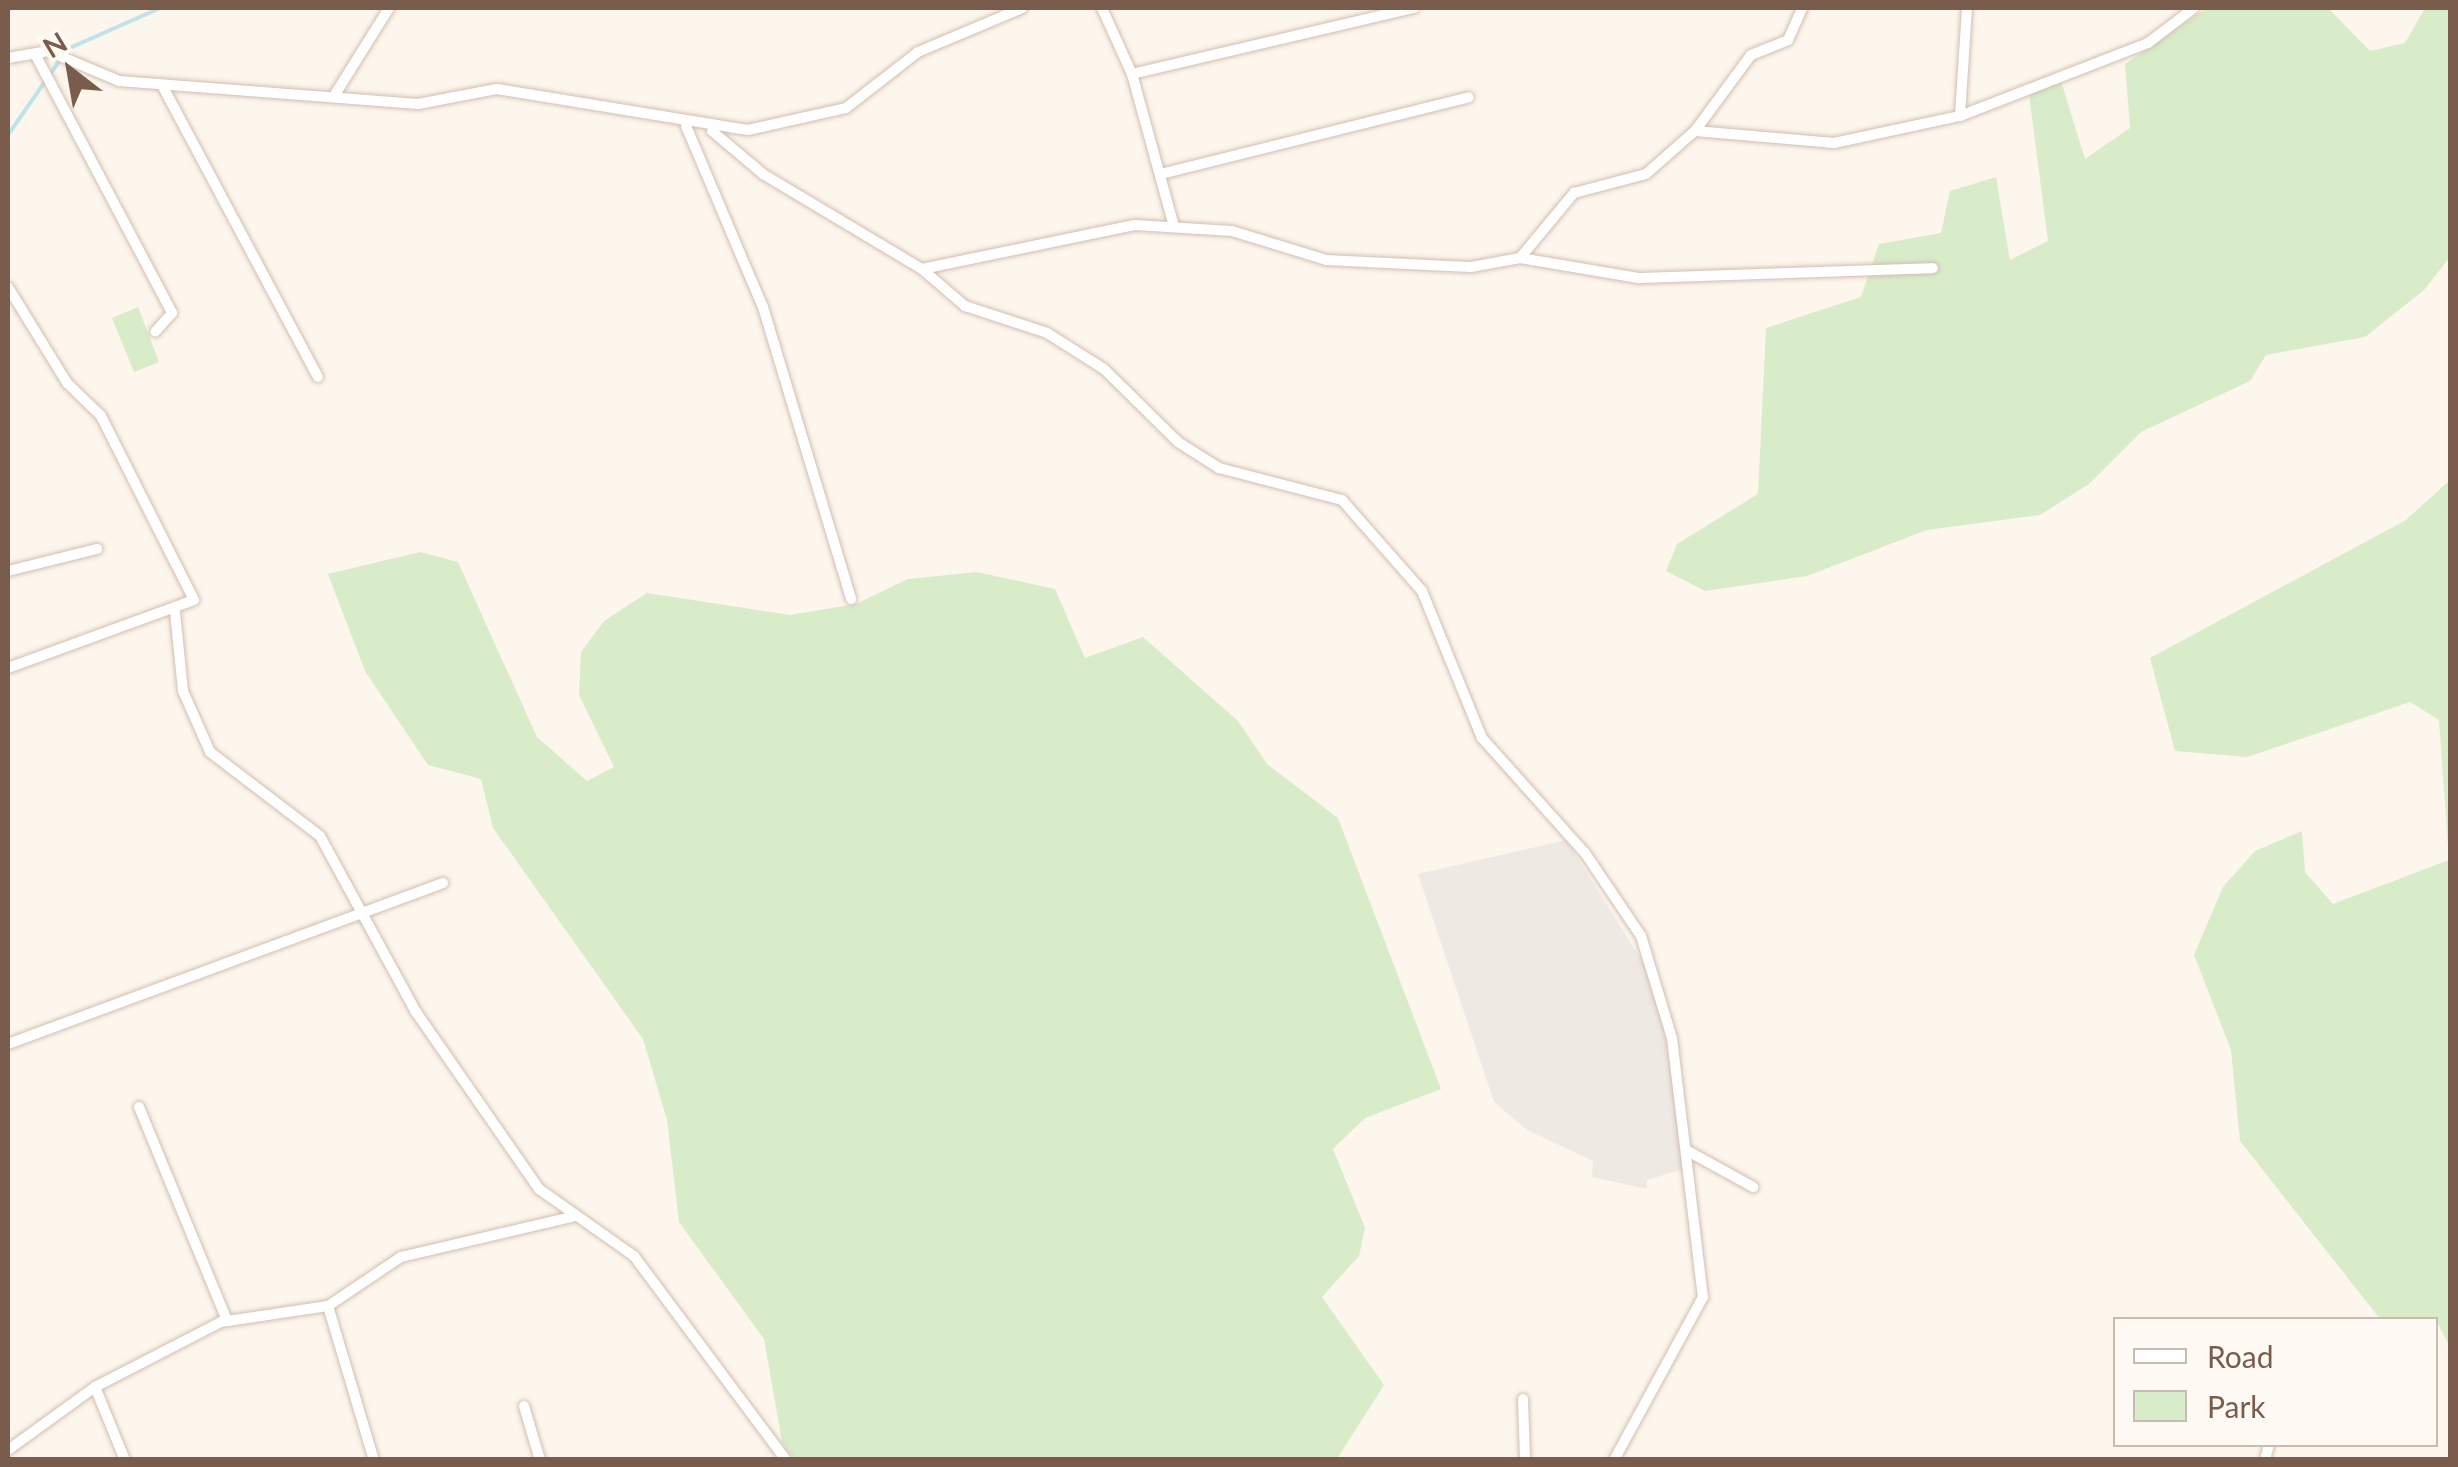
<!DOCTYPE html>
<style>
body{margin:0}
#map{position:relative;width:2458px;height:1467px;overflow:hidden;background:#fdf6ec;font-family:Lato,sans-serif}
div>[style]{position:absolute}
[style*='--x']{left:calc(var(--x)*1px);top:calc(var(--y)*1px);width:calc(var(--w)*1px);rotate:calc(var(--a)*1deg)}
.industrial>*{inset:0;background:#efe9e4}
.green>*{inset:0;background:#d8ecc9}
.stream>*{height:4px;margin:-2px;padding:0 2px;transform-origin:2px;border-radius:2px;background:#bfe3e8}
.roads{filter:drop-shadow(0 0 2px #d1beb0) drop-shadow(0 0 2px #d1beb0)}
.minor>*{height:10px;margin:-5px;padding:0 5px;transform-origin:5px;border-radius:5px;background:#fff}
span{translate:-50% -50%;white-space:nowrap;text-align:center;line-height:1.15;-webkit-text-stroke:9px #fffaf3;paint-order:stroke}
.frame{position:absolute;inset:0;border:10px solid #7a5c4d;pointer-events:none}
.legend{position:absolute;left:2113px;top:1317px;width:325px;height:130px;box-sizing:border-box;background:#fffaf3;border:2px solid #cabbb1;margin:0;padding:12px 18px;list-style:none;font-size:30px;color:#7a5c4d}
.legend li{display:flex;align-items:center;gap:20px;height:50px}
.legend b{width:50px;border:2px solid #cabbb1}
.north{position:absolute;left:20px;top:20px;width:100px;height:100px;-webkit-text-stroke:8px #fffaf3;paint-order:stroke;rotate:329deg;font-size:28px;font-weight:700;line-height:40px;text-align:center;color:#7a5c4d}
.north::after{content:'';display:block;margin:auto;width:35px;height:45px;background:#7a5c4d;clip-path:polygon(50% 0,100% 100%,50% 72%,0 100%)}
</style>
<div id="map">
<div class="industrial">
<div style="clip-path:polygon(1566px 840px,1656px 983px,1686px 1168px,1647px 1180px,1647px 1189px,1592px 1177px,1593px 1161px,1527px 1130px,1494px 1102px,1418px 874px)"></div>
</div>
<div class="green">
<div style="clip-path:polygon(2207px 8px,2328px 8px,2370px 51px,2405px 43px,2425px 8px,2450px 8px,2450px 257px,2424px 290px,2365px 337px,2266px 355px,2250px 381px,2141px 432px,2089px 484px,2040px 515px,1927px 530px,1807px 576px,1705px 591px,1666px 571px,1677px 544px,1758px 494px,1766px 328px,1861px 297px,1879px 244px,1941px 233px,1950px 191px,1996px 177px,2010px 260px,2048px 241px,2029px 95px,2061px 81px,2085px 159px,2130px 128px,2125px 64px)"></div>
<div style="clip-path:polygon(138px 307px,159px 362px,134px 372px,112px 318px)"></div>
<div style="clip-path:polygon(2450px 480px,2450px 1347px,2436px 1320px,2380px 1319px,2240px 1141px,2231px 1050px,2194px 955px,2223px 887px,2255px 851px,2302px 831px,2305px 872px,2333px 904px,2449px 860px,2439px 720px,2410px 702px,2247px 757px,2175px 751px,2150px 658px,2406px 520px)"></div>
<div style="clip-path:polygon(420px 552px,458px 562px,537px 737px,587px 781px,614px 767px,579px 695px,581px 652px,604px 621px,647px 593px,790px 615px,856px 604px,908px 579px,977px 572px,1055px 589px,1085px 658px,1143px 637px,1238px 721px,1267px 764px,1338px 818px,1441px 1089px,1365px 1118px,1333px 1149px,1365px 1228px,1359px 1256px,1322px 1297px,1384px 1385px,1337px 1459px,794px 1459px,782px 1442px,764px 1339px,679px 1222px,667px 1120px,643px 1039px,493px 828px,481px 779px,428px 765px,365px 671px,328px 574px)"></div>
</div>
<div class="stream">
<div style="--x:72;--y:47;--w:96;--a:-23.9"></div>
<div style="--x:8;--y:135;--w:95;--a:-55.3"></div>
</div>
<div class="roads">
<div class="minor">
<div style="--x:1102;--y:8;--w:72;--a:65.6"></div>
<div style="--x:1132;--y:74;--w:158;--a:74.6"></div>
<div style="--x:35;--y:54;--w:293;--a:62.1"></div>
<div style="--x:172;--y:313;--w:25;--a:132"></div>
<div style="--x:8;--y:58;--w:41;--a:-9.9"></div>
<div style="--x:48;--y:51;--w:77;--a:22.9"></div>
<div style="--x:119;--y:81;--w:300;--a:4.4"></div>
<div style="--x:418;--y:104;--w:80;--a:-10.8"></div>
<div style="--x:497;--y:89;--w:254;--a:9.3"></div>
<div style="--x:748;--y:130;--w:100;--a:-12.7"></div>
<div style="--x:846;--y:108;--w:91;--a:-37.9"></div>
<div style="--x:918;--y:52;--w:113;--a:-22.9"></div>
<div style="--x:1132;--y:74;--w:290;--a:-13.2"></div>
<div style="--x:162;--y:85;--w:331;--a:61.9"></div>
<div style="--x:334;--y:96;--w:104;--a:-58"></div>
<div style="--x:1960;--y:116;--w:108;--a:-86.3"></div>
<div style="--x:686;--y:126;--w:197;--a:67"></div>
<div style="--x:763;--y:307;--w:305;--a:73.2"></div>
<div style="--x:712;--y:131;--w:67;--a:40.1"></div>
<div style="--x:763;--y:174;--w:185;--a:30.9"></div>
<div style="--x:922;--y:269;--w:217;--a:-11.7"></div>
<div style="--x:1135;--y:225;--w:97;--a:3.5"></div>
<div style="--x:1232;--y:231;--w:98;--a:17.1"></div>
<div style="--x:1326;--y:260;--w:145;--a:2.8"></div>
<div style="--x:1471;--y:267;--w:50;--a:-10.4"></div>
<div style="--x:1520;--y:258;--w:85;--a:-50.3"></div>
<div style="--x:1574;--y:193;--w:74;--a:-14.8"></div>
<div style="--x:1646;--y:174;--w:65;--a:-41.3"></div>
<div style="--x:1695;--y:131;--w:140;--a:4.9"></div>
<div style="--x:1834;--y:143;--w:129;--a:-12.1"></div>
<div style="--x:1960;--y:116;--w:202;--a:-21.2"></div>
<div style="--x:2148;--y:43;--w:58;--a:-37.3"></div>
<div style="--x:1695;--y:131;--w:94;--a:-53.6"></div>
<div style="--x:1751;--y:55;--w:40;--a:-22"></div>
<div style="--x:1788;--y:40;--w:35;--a:-66"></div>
<div style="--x:1161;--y:174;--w:317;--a:-14"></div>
<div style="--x:1520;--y:258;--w:120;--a:9.6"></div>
<div style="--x:1638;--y:278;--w:295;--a:-1.9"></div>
<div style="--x:922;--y:269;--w:57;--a:40.7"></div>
<div style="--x:965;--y:306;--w:86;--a:18.2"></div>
<div style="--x:1047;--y:333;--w:67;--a:32.3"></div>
<div style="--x:1104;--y:369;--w:104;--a:44.6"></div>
<div style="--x:1178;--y:442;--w:49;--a:32.4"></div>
<div style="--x:1219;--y:468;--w:127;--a:14.6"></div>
<div style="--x:1342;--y:500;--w:121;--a:48.7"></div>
<div style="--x:1422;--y:591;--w:159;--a:67.8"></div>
<div style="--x:1482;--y:738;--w:154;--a:48.2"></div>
<div style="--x:1585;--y:853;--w:100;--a:56"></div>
<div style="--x:1641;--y:936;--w:107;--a:73.1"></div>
<div style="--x:1672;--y:1038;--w:261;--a:83.2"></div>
<div style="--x:1703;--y:1297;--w:186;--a:118.6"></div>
<div style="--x:8;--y:287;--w:113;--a:58.4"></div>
<div style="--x:67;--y:383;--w:47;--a:44.1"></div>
<div style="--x:101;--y:416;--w:206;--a:63.2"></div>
<div style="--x:194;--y:600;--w:198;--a:159.9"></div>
<div style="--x:8;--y:571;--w:92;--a:-13.9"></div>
<div style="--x:175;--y:612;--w:79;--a:84.2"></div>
<div style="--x:183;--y:691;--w:67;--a:66.1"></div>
<div style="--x:210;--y:752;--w:138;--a:37.4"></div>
<div style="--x:320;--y:836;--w:200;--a:61.4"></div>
<div style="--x:416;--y:1012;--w:216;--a:55.2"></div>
<div style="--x:539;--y:1189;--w:116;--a:35.2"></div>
<div style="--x:634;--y:1256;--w:254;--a:53.3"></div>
<div style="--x:8;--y:1044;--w:464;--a:-20.3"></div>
<div style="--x:139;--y:1107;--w:231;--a:67.6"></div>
<div style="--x:1686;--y:1150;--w:77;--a:28.9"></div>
<div style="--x:328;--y:1306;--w:161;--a:73.4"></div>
<div style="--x:95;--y:1387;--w:79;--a:67.7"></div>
<div style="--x:1523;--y:1399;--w:61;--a:88.1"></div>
<div style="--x:524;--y:1406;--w:56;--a:73.5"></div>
<div style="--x:8;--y:1450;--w:107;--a:-35.9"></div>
<div style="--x:95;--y:1387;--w:142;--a:-27.3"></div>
<div style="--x:221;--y:1322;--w:108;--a:-8.5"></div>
<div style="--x:328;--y:1306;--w:88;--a:-33.9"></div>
<div style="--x:401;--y:1257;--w:176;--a:-13.2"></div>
<div style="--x:2265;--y:1460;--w:16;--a:-76"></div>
</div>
</div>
<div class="frame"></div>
<ul class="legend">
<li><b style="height:12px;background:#fff"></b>Road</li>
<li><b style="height:28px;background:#d8ecc9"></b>Park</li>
</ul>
<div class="north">N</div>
</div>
